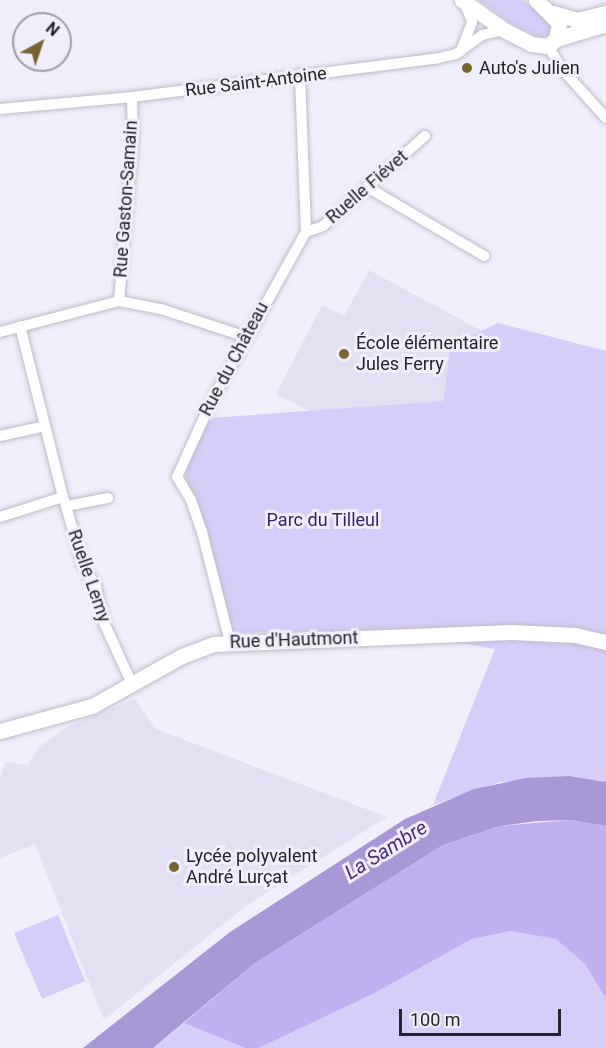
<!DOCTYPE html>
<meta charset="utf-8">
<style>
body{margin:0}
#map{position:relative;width:606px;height:1048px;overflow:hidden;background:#f1eefb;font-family:Roboto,sans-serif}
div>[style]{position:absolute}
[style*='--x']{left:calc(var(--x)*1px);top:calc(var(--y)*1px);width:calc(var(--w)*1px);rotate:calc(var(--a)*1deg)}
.built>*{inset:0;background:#e4e0f4}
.green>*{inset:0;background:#d7cdf9}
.forest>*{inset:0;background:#c0b0f1}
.water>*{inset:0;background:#a898d8}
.roads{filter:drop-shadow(0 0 2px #bfbcc9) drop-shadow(0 0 2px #bfbcc9)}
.street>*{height:10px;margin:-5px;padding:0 5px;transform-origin:5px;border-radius:5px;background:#fff}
.secondary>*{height:15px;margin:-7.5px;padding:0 7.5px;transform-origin:7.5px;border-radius:7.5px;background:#fff}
.dots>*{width:16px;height:16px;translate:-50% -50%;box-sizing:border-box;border:3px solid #f1eefb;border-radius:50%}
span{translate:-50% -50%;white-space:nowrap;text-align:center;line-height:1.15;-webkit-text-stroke:6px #f1eefb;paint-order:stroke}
.poi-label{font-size:18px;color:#252429}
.left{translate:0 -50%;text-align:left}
.street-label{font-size:18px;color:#252429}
.park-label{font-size:18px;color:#3a1e69}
.water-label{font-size:20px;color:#482e7a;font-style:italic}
.north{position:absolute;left:12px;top:12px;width:60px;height:60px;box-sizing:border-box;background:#f1eefb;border:2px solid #9f9da7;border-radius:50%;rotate:40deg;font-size:16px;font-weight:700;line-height:24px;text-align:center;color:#252429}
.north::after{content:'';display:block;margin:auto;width:21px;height:27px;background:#796433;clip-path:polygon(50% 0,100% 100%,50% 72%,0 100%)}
.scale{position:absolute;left:399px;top:1009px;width:162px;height:27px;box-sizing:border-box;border:3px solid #252429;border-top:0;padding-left:8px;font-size:18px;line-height:21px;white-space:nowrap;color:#252429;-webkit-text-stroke:4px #f1eefb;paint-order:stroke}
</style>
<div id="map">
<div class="built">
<div style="clip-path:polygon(369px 270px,482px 331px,443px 401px,309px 411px,276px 394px,322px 305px,344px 316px)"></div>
<div style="clip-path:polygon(135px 699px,156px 729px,387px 817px,247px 905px,104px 1020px,35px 844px,0 858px,0 780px,5px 762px,27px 765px,39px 747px,69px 726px)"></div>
</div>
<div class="green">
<div style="clip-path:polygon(479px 0,523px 0,552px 24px,550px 36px,539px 37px,511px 24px)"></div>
<div style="clip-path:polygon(498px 323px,606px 351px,606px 782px,569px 776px,500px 782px,433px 805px,495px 649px,382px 630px,232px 633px,184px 471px,211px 418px,443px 401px,451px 345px)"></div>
<div style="clip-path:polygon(58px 915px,85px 981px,42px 999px,14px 933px)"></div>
<div style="clip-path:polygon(511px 931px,556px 938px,585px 964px,606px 999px,606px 1048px,259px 1048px,375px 993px,472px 939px)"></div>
<div style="clip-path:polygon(184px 1023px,245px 1048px,153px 1048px)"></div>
</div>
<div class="forest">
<div style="clip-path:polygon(570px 820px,606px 826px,606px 999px,585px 964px,556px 939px,511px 931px,472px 939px,375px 993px,259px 1048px,245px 1048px,184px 1023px,255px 963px,443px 845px,500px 826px)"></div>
</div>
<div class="water">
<div style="clip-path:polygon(569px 776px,606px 782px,606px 826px,570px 820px,537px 821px,500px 826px,443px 845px,255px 963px,153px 1048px,83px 1048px,230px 932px,405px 819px,474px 789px,526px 778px)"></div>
</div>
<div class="roads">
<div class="street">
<div style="--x:548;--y:46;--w:26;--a:59"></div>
<div style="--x:561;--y:68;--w:67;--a:48"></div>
<div style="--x:461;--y:51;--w:31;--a:-69"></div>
<div style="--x:472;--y:22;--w:19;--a:-111"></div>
<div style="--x:0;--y:109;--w:133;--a:-5.2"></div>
<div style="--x:132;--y:97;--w:309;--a:-7.2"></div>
<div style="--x:439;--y:58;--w:17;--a:-13"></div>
<div style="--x:456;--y:54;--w:32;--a:-36"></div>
<div style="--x:482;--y:35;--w:23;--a:-13"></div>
<div style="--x:367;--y:187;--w:136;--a:30.5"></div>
<div style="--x:306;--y:232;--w:18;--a:-19"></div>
<div style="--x:323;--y:226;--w:136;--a:-41.4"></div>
<div style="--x:119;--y:301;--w:164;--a:-85.1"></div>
<div style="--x:133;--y:138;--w:41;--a:-91.4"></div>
<div style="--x:20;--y:326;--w:176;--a:75.9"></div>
<div style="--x:0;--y:332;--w:123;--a:-14.6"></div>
<div style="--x:119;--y:301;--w:43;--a:10.8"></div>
<div style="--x:161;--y:309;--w:89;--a:18.2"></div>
<div style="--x:0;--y:436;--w:46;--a:-12.5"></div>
<div style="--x:108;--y:498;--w:43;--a:169.2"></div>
<div style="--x:66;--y:506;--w:61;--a:73.9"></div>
<div style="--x:83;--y:565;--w:26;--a:59"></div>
<div style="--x:96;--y:587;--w:39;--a:77"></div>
<div style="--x:105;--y:625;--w:65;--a:65.4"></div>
<div style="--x:0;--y:517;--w:66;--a:-17.6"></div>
<div style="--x:63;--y:497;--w:6;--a:72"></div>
<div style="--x:230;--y:642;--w:114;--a:-104.3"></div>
<div style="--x:202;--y:532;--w:34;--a:-109"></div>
<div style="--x:191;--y:500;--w:27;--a:-121"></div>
<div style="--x:177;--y:477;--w:85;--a:-65.6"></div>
<div style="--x:212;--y:400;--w:193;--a:-60.8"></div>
<div style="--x:306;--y:232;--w:158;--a:-92.2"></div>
</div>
<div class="secondary">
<div style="--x:462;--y:0;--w:52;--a:35.5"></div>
<div style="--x:504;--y:30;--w:30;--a:27"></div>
<div style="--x:531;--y:44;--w:17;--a:7"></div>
<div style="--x:548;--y:46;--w:11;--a:-41"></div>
<div style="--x:556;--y:39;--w:16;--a:-79"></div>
<div style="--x:559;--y:23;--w:33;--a:-135"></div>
<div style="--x:553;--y:13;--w:25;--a:16"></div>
<div style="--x:577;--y:20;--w:30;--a:-14"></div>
<div style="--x:556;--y:39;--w:52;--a:-16.7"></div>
<div style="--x:0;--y:731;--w:95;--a:-15.2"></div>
<div style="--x:92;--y:706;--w:103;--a:-29.1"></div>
<div style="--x:182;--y:656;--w:33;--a:-21"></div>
<div style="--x:213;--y:644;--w:298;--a:-2.3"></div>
<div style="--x:511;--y:632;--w:64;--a:2.7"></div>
<div style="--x:575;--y:635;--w:32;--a:13"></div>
</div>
</div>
<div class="dots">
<div style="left:467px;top:68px;background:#796433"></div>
<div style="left:344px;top:354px;background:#796433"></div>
<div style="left:174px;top:867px;background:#796433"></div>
</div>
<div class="poi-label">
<span class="left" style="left:479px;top:68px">Auto's Julien</span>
<span class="left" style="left:356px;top:354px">École élémentaire<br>Jules Ferry</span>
<span class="left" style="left:186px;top:867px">Lycée polyvalent<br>André Lurçat</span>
</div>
<div class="street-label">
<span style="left:256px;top:82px;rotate:-7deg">Rue Saint-Antoine</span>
<span style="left:367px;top:187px;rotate:-41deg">Ruelle Fiévet</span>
<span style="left:126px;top:199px;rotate:-86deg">Rue Gaston-Samain</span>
<span style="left:234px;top:359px;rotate:-62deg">Rue du Château</span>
<span style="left:89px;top:576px;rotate:71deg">Ruelle Lemy</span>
<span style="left:294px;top:640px;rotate:-2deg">Rue d'Hautmont</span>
</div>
<div class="park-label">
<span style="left:323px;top:520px">Parc du Tilleul</span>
</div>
<div class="water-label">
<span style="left:386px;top:850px;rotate:-32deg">La Sambre</span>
</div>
<div class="north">N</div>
<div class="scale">100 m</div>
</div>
